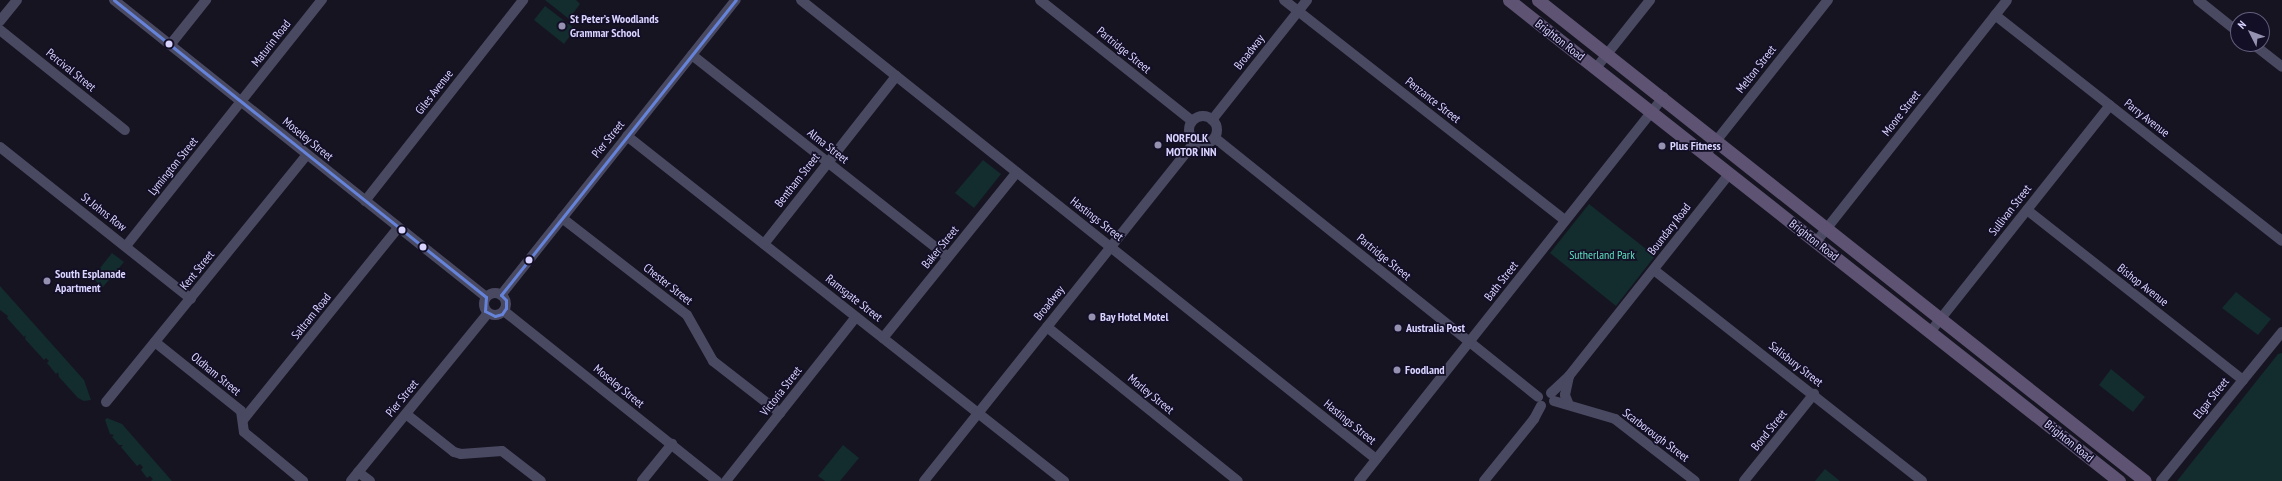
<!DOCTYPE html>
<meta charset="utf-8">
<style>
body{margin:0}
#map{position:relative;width:2282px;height:481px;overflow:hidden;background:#161421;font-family:"PT Sans Narrow",sans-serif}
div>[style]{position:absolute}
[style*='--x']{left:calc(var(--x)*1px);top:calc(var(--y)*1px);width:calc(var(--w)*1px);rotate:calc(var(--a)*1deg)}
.green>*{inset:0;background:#132c2d}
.minor>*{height:10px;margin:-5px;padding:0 5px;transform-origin:5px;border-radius:5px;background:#4a4962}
.minor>.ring{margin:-5px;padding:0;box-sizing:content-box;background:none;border:10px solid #4a4962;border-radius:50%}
.major>*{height:13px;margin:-6.5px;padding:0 6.5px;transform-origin:6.5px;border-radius:6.5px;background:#5e5373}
.bus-1>*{height:3px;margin:-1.5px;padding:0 1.5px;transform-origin:1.5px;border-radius:1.5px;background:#6683da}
.dots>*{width:11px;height:11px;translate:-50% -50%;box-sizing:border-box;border:2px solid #130f26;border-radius:50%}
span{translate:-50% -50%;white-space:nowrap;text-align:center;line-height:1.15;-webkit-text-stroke:3.5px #130f26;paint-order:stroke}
.poi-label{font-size:12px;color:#d9d4ff;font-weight:700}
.left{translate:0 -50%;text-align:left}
.street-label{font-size:12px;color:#d9d4ff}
.park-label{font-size:12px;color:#5fe0c0}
.north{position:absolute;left:2230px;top:12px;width:40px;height:40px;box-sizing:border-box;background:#130f26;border:1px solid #625e7d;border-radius:50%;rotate:312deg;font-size:11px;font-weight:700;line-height:16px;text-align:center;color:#d9d4ff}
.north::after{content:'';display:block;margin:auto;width:14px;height:18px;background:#9591b1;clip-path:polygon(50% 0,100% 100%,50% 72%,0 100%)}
</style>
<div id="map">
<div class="green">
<div style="clip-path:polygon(545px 0,576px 0,580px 4px,569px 19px)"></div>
<div style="clip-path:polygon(545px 6px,575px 29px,564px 44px,534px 20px)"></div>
<div style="clip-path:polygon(983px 160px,1001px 174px,974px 208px,955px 193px)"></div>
<div style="clip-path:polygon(1589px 204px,1655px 256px,1616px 306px,1550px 253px)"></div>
<div style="clip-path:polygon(112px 253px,124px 262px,103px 287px,92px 278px)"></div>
<div style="clip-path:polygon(0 286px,84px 380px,91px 400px,84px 401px,78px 398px,59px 377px,58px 372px,56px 374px,47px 363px,49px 361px,46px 358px,44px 360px,25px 339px,26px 335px,24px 337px,7px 318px,8px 316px,0 310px)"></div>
<div style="clip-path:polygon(2236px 292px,2271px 319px,2258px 335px,2222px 308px)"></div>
<div style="clip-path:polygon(2282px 353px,2282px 481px,2177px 481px,2278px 354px)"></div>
<div style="clip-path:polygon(2111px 369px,2145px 397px,2133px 412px,2099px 385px)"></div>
<div style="clip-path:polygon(107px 418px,122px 424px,172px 481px,151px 481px,153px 479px,150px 476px,147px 478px,141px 470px,143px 467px,140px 464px,137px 466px,121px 447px,123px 445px,119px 445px,112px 437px,114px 435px,110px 434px,105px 420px)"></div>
<div style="clip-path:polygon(843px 445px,859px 458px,840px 481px,825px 481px,818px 476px)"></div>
<div style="clip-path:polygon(1825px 469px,1840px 481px,1815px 481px)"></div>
</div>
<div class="minor">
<div style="--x:114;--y:0;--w:476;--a:38.6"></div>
<div style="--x:801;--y:0;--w:736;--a:38.6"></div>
<div style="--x:1040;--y:0;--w:194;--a:38.5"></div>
<div style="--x:1284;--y:0;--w:357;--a:38.1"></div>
<div style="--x:2198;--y:0;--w:51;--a:38.7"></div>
<div style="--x:1995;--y:15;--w:365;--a:38.2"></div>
<div style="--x:0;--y:21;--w:27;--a:-51"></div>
<div style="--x:0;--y:30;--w:160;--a:38.7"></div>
<div style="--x:2253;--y:44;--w:37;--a:38"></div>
<div style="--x:170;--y:45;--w:58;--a:-51.3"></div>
<div style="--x:692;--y:55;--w:326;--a:38.3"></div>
<div style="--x:1596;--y:68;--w:87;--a:-51.5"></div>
<div class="ring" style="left:1189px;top:116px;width:18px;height:18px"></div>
<div style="--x:1212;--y:120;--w:153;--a:-51.6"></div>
<div style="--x:627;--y:136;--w:557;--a:38.29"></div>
<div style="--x:1215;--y:138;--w:414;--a:38.7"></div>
<div style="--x:0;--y:147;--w:244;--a:38.5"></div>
<div style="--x:1705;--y:155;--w:198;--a:-51.6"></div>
<div style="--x:365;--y:201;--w:256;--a:-51.8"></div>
<div style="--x:2027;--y:210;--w:275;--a:38.2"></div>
<div style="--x:562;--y:218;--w:158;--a:37.8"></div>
<div style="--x:687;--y:315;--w:53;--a:60.5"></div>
<div style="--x:713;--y:361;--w:85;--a:37.8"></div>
<div style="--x:1816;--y:242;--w:308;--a:-51.7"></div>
<div style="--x:764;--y:244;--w:214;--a:-51.8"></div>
<div style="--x:126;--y:246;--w:315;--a:-51.5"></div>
<div style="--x:1654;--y:270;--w:341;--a:38.2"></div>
<div class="ring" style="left:484px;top:293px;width:12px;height:12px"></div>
<div style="--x:501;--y:295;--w:377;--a:-51.5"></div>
<div style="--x:504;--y:311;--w:273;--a:38.6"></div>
<div style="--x:1047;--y:327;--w:245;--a:38.9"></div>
<div style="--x:1931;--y:331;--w:288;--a:-51.6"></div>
<div style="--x:883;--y:338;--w:213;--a:-51.1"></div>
<div style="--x:155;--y:342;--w:110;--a:38.7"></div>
<div style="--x:241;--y:411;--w:21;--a:82"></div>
<div style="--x:244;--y:432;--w:77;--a:39.7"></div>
<div style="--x:1551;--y:393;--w:25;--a:-43"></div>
<div style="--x:1569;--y:376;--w:258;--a:-51.6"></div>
<div style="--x:1554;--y:401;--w:64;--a:16.4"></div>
<div style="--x:1615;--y:419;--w:101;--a:37.8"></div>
<div style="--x:106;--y:402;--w:318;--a:-50.9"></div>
<div style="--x:1569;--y:405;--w:11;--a:-112"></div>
<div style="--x:1565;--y:395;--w:19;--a:-78"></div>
<div style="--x:406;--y:414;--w:61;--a:38.4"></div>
<div style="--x:454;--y:452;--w:7;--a:16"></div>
<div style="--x:461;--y:454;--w:41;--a:-4.2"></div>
<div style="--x:502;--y:451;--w:49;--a:37.6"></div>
<div style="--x:243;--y:420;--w:247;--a:-51.1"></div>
<div style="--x:358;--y:472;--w:15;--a:37"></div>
<div style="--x:351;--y:481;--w:217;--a:-50.8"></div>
<div style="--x:642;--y:481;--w:48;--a:-51"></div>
<div style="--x:726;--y:481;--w:209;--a:-51.6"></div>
<div style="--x:924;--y:481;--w:434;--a:-51.4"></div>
<div style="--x:1359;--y:481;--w:490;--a:-51.6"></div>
<div style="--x:1484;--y:481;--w:80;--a:-51.1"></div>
<div style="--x:1534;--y:419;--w:15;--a:-62"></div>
<div style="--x:1744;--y:481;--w:112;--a:-51.2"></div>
<div style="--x:2161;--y:481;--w:192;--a:-50.9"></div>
</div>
<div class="major">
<div style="--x:1509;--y:0;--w:777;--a:38.26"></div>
<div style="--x:1538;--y:0;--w:774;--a:38.39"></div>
</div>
<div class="bus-1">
<div style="--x:114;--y:0;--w:476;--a:38.6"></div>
<div style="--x:486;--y:297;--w:14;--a:94"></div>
<div style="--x:485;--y:311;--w:11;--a:27"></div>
<div style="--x:495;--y:316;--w:7;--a:-16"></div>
<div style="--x:502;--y:314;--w:7;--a:-56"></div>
<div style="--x:506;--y:308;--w:8;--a:-90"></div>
<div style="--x:506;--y:300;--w:7;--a:-135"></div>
<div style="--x:501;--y:295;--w:377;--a:-51.5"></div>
</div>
<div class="dots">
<div style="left:562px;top:26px;background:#9591b1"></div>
<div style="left:169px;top:44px;background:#d9d4ff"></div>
<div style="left:1158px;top:145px;background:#9591b1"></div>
<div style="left:1662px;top:146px;background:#9591b1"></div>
<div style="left:402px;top:230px;background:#d9d4ff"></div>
<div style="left:423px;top:247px;background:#d9d4ff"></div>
<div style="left:529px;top:260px;background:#d9d4ff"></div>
<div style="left:47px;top:281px;background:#9591b1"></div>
<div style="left:1092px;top:317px;background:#9591b1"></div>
<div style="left:1398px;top:328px;background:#9591b1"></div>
<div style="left:1397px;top:370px;background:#9591b1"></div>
</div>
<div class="poi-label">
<span class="left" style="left:570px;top:26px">St Peter’s Woodlands<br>Grammar School</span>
<span class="left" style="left:1166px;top:145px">NORFOLK<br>MOTOR INN</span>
<span class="left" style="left:1670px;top:146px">Plus Fitness</span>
<span class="left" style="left:55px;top:281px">South Esplanade<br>Apartment</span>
<span class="left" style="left:1100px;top:317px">Bay Hotel Motel</span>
<span class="left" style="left:1406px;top:328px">Australia Post</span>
<span class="left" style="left:1405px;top:370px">Foodland</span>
</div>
<div class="street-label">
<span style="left:1560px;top:40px;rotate:38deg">Brighton Road</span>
<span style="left:271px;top:43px;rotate:-52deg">Maturin Road</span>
<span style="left:1124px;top:50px;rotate:39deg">Partridge Street</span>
<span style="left:1249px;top:52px;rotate:-52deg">Broadway</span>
<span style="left:1756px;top:69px;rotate:-52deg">Melton Street</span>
<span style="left:71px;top:70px;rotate:39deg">Percival Street</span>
<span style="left:434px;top:92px;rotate:-52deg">Giles Avenue</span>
<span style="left:1433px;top:100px;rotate:38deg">Penzance Street</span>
<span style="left:1901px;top:113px;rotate:-52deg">Moore Street</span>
<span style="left:2147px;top:118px;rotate:38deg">Parry Avenue</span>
<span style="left:308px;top:139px;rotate:39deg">Moseley Street</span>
<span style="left:608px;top:139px;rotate:-51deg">Pier Street</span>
<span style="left:828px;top:146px;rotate:38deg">Alma Street</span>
<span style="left:173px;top:166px;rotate:-51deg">Lymington Street</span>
<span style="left:797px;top:180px;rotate:-52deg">Bentham Street</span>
<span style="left:2010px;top:210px;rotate:-52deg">Sullivan Street</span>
<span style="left:104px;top:212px;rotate:38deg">St Johns Row</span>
<span style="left:1097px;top:219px;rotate:38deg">Hastings Street</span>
<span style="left:1669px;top:229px;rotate:-52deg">Boundary Road</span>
<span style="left:1814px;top:240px;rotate:38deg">Brighton Road</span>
<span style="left:940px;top:247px;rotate:-51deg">Baker Street</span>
<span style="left:1384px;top:257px;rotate:39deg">Partridge Street</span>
<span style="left:197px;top:270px;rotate:-51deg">Kent Street</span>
<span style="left:1501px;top:281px;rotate:-52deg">Bath Street</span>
<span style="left:668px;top:284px;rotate:38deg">Chester Street</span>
<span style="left:2143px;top:285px;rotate:38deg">Bishop Avenue</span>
<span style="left:854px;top:298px;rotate:38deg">Ramsgate Street</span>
<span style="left:1049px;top:303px;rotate:-51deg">Broadway</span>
<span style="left:311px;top:316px;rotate:-51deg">Saltram Road</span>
<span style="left:1796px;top:364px;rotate:38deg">Salisbury Street</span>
<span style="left:216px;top:374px;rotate:39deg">Oldham Street</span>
<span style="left:619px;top:386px;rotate:39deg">Moseley Street</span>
<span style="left:781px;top:391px;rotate:-52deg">Victoria Street</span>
<span style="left:1151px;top:394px;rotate:39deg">Morley Street</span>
<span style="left:402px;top:398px;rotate:-51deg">Pier Street</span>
<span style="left:2211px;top:398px;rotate:-51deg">Elgar Street</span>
<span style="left:1350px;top:422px;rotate:39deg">Hastings Street</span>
<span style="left:1769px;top:430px;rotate:-51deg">Bond Street</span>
<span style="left:1656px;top:435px;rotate:37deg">Scarborough Street</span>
<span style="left:2069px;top:441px;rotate:39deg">Brighton Road</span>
</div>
<div class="park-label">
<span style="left:1602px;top:255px">Sutherland Park</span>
</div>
<div class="north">N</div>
</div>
